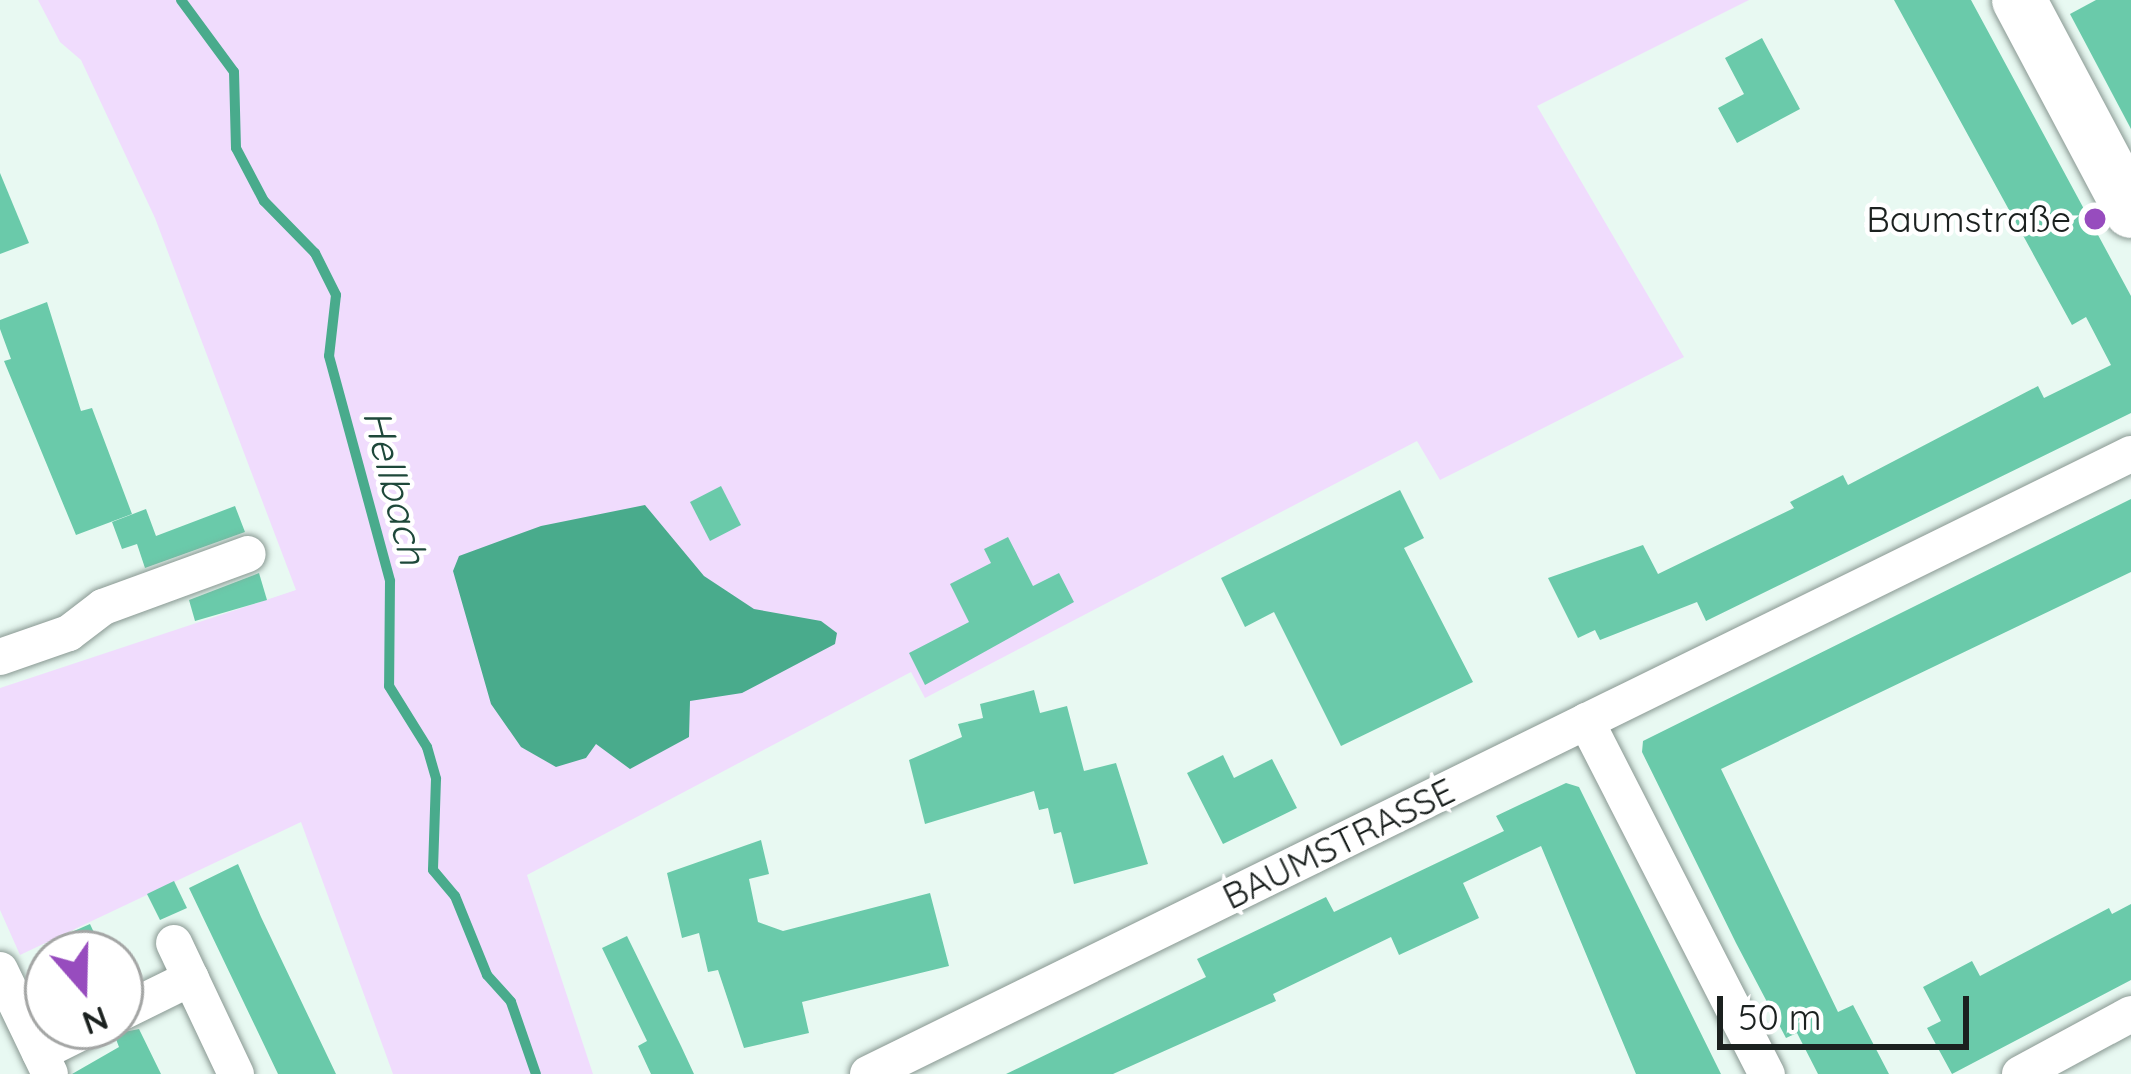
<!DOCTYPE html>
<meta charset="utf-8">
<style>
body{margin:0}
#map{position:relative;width:2131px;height:1074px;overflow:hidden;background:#e8f9f2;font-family:Quicksand,sans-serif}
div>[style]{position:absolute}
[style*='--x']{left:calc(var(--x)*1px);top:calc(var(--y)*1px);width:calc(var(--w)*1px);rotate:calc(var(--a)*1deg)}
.green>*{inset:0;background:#f0dcfd}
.water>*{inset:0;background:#49ab8c}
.stream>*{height:10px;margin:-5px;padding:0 5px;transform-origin:5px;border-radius:5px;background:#49ab8c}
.building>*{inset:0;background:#6acaaa}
.roads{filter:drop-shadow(0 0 3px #899892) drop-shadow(0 0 3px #899892)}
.street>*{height:36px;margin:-18px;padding:0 18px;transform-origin:18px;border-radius:18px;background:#fff}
.secondary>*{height:54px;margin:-27px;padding:0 27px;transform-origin:27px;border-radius:27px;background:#fff}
.dots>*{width:33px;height:33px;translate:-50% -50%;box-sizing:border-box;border:6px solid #fff;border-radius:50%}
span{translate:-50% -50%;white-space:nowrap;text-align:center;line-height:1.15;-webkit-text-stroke:9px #fff;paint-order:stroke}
.poi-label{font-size:36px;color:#1b211f}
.right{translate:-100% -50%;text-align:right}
.street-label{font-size:36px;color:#1b211f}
.water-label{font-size:39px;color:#1e483a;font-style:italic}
.north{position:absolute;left:24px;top:930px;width:120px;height:120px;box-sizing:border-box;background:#fff;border:3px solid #a4a6a5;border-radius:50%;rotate:160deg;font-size:33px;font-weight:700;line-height:48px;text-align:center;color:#1b211f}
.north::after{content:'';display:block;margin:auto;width:42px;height:54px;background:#974cbe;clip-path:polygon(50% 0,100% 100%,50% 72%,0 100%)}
.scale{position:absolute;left:1717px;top:996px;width:252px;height:54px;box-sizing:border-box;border:6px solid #1b211f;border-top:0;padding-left:15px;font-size:36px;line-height:42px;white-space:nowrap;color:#1b211f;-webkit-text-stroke:9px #fff;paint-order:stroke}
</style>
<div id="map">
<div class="green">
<div style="clip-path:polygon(38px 0,1749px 0,1537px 106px,1684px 357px,1440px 480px,1417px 441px,925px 698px,911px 672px,527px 875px,593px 1074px,393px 1074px,301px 822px,20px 955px,0 910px,0 688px,296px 590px,155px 218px,81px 60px,60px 42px)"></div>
</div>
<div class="water">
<div style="clip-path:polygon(645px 505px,704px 576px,754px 609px,821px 621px,837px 633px,835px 644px,742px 693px,690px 701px,689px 737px,630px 769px,596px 744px,586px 758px,556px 767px,521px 747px,491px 704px,453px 571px,459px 556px,541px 526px)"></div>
</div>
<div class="stream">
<div style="--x:181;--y:0;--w:89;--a:53.6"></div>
<div style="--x:234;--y:72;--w:76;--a:88.5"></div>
<div style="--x:236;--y:148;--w:60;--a:62.2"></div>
<div style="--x:264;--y:201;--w:73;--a:45.6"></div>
<div style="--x:315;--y:253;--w:47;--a:63.4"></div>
<div style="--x:336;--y:295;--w:61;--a:96.5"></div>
<div style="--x:329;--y:356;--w:233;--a:74.8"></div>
<div style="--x:390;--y:581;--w:105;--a:90.5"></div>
<div style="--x:389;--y:686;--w:72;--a:58.1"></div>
<div style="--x:427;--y:747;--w:33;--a:74"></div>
<div style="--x:436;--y:779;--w:91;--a:91.9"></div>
<div style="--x:433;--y:870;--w:34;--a:50"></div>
<div style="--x:455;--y:896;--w:85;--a:67.9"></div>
<div style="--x:487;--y:975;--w:36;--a:48"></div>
<div style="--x:511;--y:1002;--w:76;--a:70.9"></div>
</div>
<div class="building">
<div style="clip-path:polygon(1894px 0,1971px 0,2131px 296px,2131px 413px,1706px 621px,1697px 602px,1600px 640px,1595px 630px,1578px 638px,1548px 578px,1643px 545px,1658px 574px,1794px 508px,1790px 502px,1843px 475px,1848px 485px,2038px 386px,2044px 398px,2111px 365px,2086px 317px,2072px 325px)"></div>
<div style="clip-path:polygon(2096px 0,2131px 0,2131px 129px,2070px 14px)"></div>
<div style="clip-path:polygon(1762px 38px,1800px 109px,1737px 143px,1718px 108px,1744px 94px,1725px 58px)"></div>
<div style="clip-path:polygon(0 173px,29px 243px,0 254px)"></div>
<div style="clip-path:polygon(47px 302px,81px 411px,92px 408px,132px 514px,76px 535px,4px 361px,11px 359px,0 329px,0 320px)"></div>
<div style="clip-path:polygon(721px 486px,741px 525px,710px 541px,690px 502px)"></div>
<div style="clip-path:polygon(1400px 490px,1424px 538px,1404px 548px,1473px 682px,1341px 746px,1274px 612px,1245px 627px,1221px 578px)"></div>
<div style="clip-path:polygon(2131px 499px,2131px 572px,1721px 769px,1838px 1012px,1853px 1005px,1889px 1074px,1818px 1074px,1797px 1033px,1786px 1038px,1736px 943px,1642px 752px,1643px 741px)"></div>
<div style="clip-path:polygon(235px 506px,245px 532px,145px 568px,137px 544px,122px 549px,112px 522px,146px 509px,156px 536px)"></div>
<div style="clip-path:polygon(1008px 537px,1033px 586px,1059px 573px,1074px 602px,925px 685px,909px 653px,969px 622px,950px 584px,991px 563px,984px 549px)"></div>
<div style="clip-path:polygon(259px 573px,267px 600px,195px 621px,189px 600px)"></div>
<div style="clip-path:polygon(1034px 690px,1040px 713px,1067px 706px,1084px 771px,1116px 763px,1148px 864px,1074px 884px,1061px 832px,1054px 834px,1048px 808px,1039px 810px,1034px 791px,925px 824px,909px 760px,962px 737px,958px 724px,983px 718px,980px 704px)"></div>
<div style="clip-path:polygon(1223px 755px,1234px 778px,1272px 759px,1297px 808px,1223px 844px,1187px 773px)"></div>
<div style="clip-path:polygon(1566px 783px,1579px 787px,1721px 1074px,1636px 1074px,1541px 846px,1463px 883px,1479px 918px,1399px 955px,1391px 937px,1273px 994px,1276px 1001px,1113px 1074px,1006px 1074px,1206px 977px,1197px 959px,1326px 897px,1334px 912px,1504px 831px,1496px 816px)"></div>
<div style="clip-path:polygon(761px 840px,769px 874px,749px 879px,758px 922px,783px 931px,930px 893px,949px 966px,802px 1002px,809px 1033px,744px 1048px,718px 970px,708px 972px,699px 933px,682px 938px,667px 873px)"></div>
<div style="clip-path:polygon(238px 864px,261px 917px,336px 1074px,278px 1074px,189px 888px)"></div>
<div style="clip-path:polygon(174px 881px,187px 908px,160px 920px,147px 894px)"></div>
<div style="clip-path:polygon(2131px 904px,2131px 980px,1952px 1074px,1927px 1028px,1941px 1021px,1923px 987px,1972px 961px,1980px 976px,2109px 908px,2112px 914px)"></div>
<div style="clip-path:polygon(90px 924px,104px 954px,74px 954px,65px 935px)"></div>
<div style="clip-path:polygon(627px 936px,681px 1046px,694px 1074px,651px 1074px,638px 1046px,647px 1041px,602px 948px)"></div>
<div style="clip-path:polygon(139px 1029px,161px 1074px,72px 1074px,119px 1047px,114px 1034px)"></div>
</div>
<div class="roads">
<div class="street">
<div style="--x:0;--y:657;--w:73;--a:-19.2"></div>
<div style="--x:69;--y:633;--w:43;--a:-37.4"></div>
<div style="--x:103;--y:607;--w:154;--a:-20.1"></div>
<div style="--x:1586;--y:721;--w:397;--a:62.9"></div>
<div style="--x:174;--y:943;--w:145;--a:64.7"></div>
<div style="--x:0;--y:970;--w:115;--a:64.3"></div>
<div style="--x:120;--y:1013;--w:79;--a:-26.2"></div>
<div style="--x:40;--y:1053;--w:60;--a:-26.6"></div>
<div style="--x:868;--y:1074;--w:1407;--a:-26.15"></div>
<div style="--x:2020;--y:1074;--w:126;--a:-28.4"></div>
</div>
<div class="secondary">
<div style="--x:2019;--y:0;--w:239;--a:62"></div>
</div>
</div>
<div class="dots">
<div style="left:2095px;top:219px;background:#974cbe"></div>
</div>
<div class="poi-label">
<span class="right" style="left:2071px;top:219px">Baumstraße</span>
</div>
<div class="street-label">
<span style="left:1338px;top:843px;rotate:-26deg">BAUMSTRASSE</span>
</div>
<div class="water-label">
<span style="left:395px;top:487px;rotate:76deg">Hellbach</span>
</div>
<div class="north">N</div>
<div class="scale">50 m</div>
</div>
